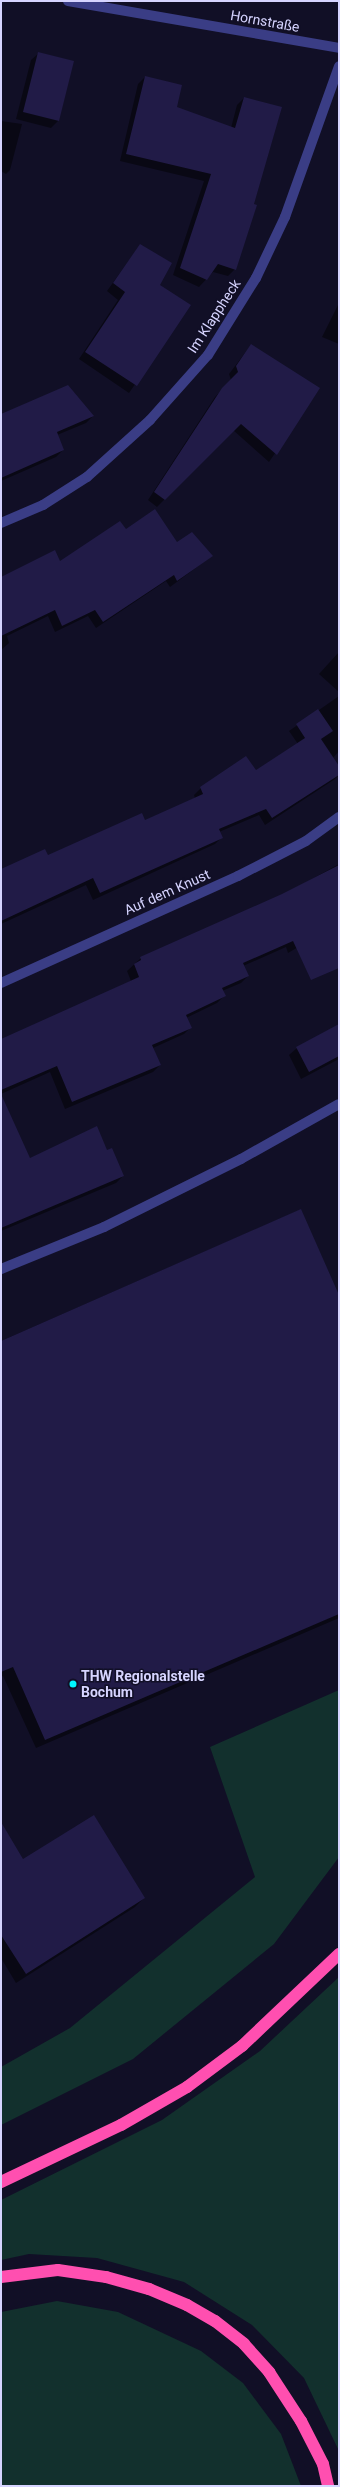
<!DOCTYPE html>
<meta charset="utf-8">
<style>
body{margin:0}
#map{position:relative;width:340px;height:2487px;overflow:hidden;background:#110f26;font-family:Roboto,sans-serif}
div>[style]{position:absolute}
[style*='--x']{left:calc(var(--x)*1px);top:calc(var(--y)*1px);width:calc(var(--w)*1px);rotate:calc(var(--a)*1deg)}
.green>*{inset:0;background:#12302d}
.shadow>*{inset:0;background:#0007}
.building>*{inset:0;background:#211b47}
.lane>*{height:10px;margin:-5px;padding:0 5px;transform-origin:5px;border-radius:5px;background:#3a3d85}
.street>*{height:10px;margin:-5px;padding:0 5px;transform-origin:5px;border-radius:5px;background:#3a3d85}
.highway>*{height:12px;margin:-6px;padding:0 6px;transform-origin:6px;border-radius:6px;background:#ff4fb0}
.dots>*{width:11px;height:11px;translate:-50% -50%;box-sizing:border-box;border:2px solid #110f26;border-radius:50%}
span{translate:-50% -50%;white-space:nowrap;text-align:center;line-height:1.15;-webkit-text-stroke:3px #110f26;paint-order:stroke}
.street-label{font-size:14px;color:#d6d4ff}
.poi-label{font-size:14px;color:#d6d4ff;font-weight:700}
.left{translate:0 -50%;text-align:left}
.frame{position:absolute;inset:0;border:2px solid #d6d4ff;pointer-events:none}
</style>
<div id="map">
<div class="green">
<div style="clip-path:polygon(339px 1690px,339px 1857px,274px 1944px,133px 2059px,1px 2125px,1px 2067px,70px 2028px,255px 1877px,210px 1747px)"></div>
<div style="clip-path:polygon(339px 1977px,339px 2451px,304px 2378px,252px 2325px,184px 2282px,97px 2258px,29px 2254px,1px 2260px,1px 2200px,162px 2120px,260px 2051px)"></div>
<div style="clip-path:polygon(57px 2301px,118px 2312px,201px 2351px,243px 2383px,281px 2434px,301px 2486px,1px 2486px,1px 2312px)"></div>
</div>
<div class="shadow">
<div style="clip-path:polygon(39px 53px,73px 62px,58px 121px,51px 128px,16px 119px,31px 60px)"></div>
<div style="clip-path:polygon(145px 77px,176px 108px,231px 128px,237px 105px,244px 98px,253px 205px,235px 269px,228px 276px,213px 272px,199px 287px,173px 275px,204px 181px,120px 161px,138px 84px)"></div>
<div style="clip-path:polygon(1px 121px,22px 124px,10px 170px,6px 174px,1px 171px)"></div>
<div style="clip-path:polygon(140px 245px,159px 286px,190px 305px,129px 393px,79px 359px,118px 300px,107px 291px)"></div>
<div style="clip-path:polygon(338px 305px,339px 305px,339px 344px,322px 337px)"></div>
<div style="clip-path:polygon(251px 345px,319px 389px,269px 462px,233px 430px,157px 507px,148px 500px,215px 397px,231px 380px,229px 374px)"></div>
<div style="clip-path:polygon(1px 415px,93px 416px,86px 423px,57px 435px,63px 450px,56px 457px,1px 481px)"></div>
<div style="clip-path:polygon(126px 531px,177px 544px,212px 556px,170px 587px,166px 581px,96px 628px,88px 616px,55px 632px,48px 616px,7px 636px,9px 643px,1px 650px,1px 578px,60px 562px)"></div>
<div style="clip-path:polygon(339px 652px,339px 692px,319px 674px)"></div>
<div style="clip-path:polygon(339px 696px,339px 751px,333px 758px,339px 768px,339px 775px,335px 779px,265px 825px,259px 815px,219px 832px,222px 837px,215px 844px,93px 900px,86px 885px,1px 924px,1px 870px,48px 856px,145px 822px,195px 798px,194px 795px,201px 788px,255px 771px,298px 744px,289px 731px)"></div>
<div style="clip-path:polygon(339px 864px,339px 923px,288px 953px,286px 947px,243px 966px,248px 976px,241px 983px,222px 991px,224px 996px,217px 1003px,186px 1018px,191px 1027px,184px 1034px,153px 1048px,160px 1065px,153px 1072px,65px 1109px,50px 1072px,1px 1094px,1px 1041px,131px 981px,127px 971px,141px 958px,283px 895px)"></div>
<div style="clip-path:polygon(339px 1025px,339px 1059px,301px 1079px,289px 1055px,297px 1048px)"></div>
<div style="clip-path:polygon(1px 1097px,29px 1159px,107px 1151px,123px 1176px,116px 1183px,1px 1231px)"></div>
<div style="clip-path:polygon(300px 1210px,339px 1297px,339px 1618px,36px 1748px,3px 1676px,1px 1677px,1px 1341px)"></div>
<div style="clip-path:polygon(1px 1860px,23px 1861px,144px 1898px,135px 1907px,16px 1983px,1px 1958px)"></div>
</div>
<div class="building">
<div style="clip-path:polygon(38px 52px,74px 61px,59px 121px,23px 112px)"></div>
<div style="clip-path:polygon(145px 76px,182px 85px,177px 107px,235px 128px,244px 97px,282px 107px,254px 204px,257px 205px,236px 270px,218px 264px,207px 280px,180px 268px,211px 174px,126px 154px)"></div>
<div style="clip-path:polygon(140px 244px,172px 263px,160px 285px,191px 305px,137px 386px,85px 352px,125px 292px,113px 283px)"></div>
<div style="clip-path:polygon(251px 344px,320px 388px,277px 455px,241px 424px,165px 500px,154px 492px,222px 388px,238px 372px,236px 366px)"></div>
<div style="clip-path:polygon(68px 385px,94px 416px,57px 432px,64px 450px,1px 478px,1px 414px)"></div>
<div style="clip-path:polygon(155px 509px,177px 542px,192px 532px,213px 556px,177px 581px,174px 575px,103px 622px,95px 610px,62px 626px,55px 610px,1px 636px,1px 577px,55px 550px,60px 561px,120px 521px,126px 529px)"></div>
<div style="clip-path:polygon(318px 709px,333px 731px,321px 739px,339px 766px,339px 775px,272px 818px,266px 809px,219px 829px,223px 838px,100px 893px,93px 878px,1px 921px,1px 869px,45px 849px,48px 855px,142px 813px,145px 820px,203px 794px,200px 787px,246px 756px,256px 770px,305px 738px,296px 724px)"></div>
<div style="clip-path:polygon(339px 865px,339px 968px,311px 980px,293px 941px,243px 963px,249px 976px,222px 988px,226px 996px,186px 1015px,192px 1028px,152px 1045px,161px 1065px,72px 1102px,57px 1066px,1px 1090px,1px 1039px,139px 977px,134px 964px,141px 960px,140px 957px,282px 894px)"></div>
<div style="clip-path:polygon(339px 1024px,339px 1056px,309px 1072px,296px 1047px)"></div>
<div style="clip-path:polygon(1px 1094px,30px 1158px,97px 1126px,107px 1150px,112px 1148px,124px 1176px,1px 1228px)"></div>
<div style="clip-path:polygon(301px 1209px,339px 1295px,339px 1614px,45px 1740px,13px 1667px,1px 1672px,1px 1341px)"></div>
<div style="clip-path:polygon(94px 1815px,145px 1898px,26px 1974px,1px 1935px,1px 1822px,23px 1859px)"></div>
</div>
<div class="lane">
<div style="--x:1;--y:1269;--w:111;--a:-22.2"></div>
<div style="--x:104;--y:1227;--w:153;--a:-26.4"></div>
<div style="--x:241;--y:1159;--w:112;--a:-29.3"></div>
</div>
<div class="street">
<div style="--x:68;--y:1;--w:275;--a:9.8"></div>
<div style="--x:1;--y:523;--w:46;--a:-23.2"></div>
<div style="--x:43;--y:505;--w:52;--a:-32.5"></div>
<div style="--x:87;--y:477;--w:85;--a:-42.1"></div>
<div style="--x:150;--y:420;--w:87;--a:-48.3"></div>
<div style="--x:208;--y:355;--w:91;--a:-58.1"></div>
<div style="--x:256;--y:278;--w:68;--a:-64.6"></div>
<div style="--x:285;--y:217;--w:160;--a:-70.3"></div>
<div style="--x:1;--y:983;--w:260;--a:-24.3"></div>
<div style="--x:238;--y:876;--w:76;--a:-27.2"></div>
<div style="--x:306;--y:841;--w:41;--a:-36"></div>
</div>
<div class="highway">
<div style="--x:1;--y:2182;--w:133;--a:-25.4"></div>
<div style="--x:121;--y:2125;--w:76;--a:-29.9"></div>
<div style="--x:187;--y:2087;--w:69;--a:-36.7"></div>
<div style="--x:242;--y:2046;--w:134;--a:-43.5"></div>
<div style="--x:1;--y:2277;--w:57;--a:-7"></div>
<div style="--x:58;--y:2270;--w:49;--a:8.3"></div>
<div style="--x:106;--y:2277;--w:45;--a:15.6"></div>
<div style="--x:149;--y:2289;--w:41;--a:22.8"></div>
<div style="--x:187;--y:2305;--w:32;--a:30"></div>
<div style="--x:215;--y:2321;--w:37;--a:38"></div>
<div style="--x:244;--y:2344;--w:38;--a:48"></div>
<div style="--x:269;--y:2372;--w:59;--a:56.9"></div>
<div style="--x:301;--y:2421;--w:48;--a:62.9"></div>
<div style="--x:323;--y:2464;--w:23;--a:77"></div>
</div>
<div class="dots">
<div style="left:73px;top:1684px;background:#00f7ff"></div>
</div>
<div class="street-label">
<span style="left:265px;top:21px;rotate:10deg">Hornstraße</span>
<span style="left:214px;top:316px;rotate:-57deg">Im Klappheck</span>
<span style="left:167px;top:892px;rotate:-24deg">Auf dem Knust</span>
</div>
<div class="poi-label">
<span class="left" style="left:81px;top:1684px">THW Regionalstelle<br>Bochum</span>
</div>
<div class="frame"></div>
</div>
